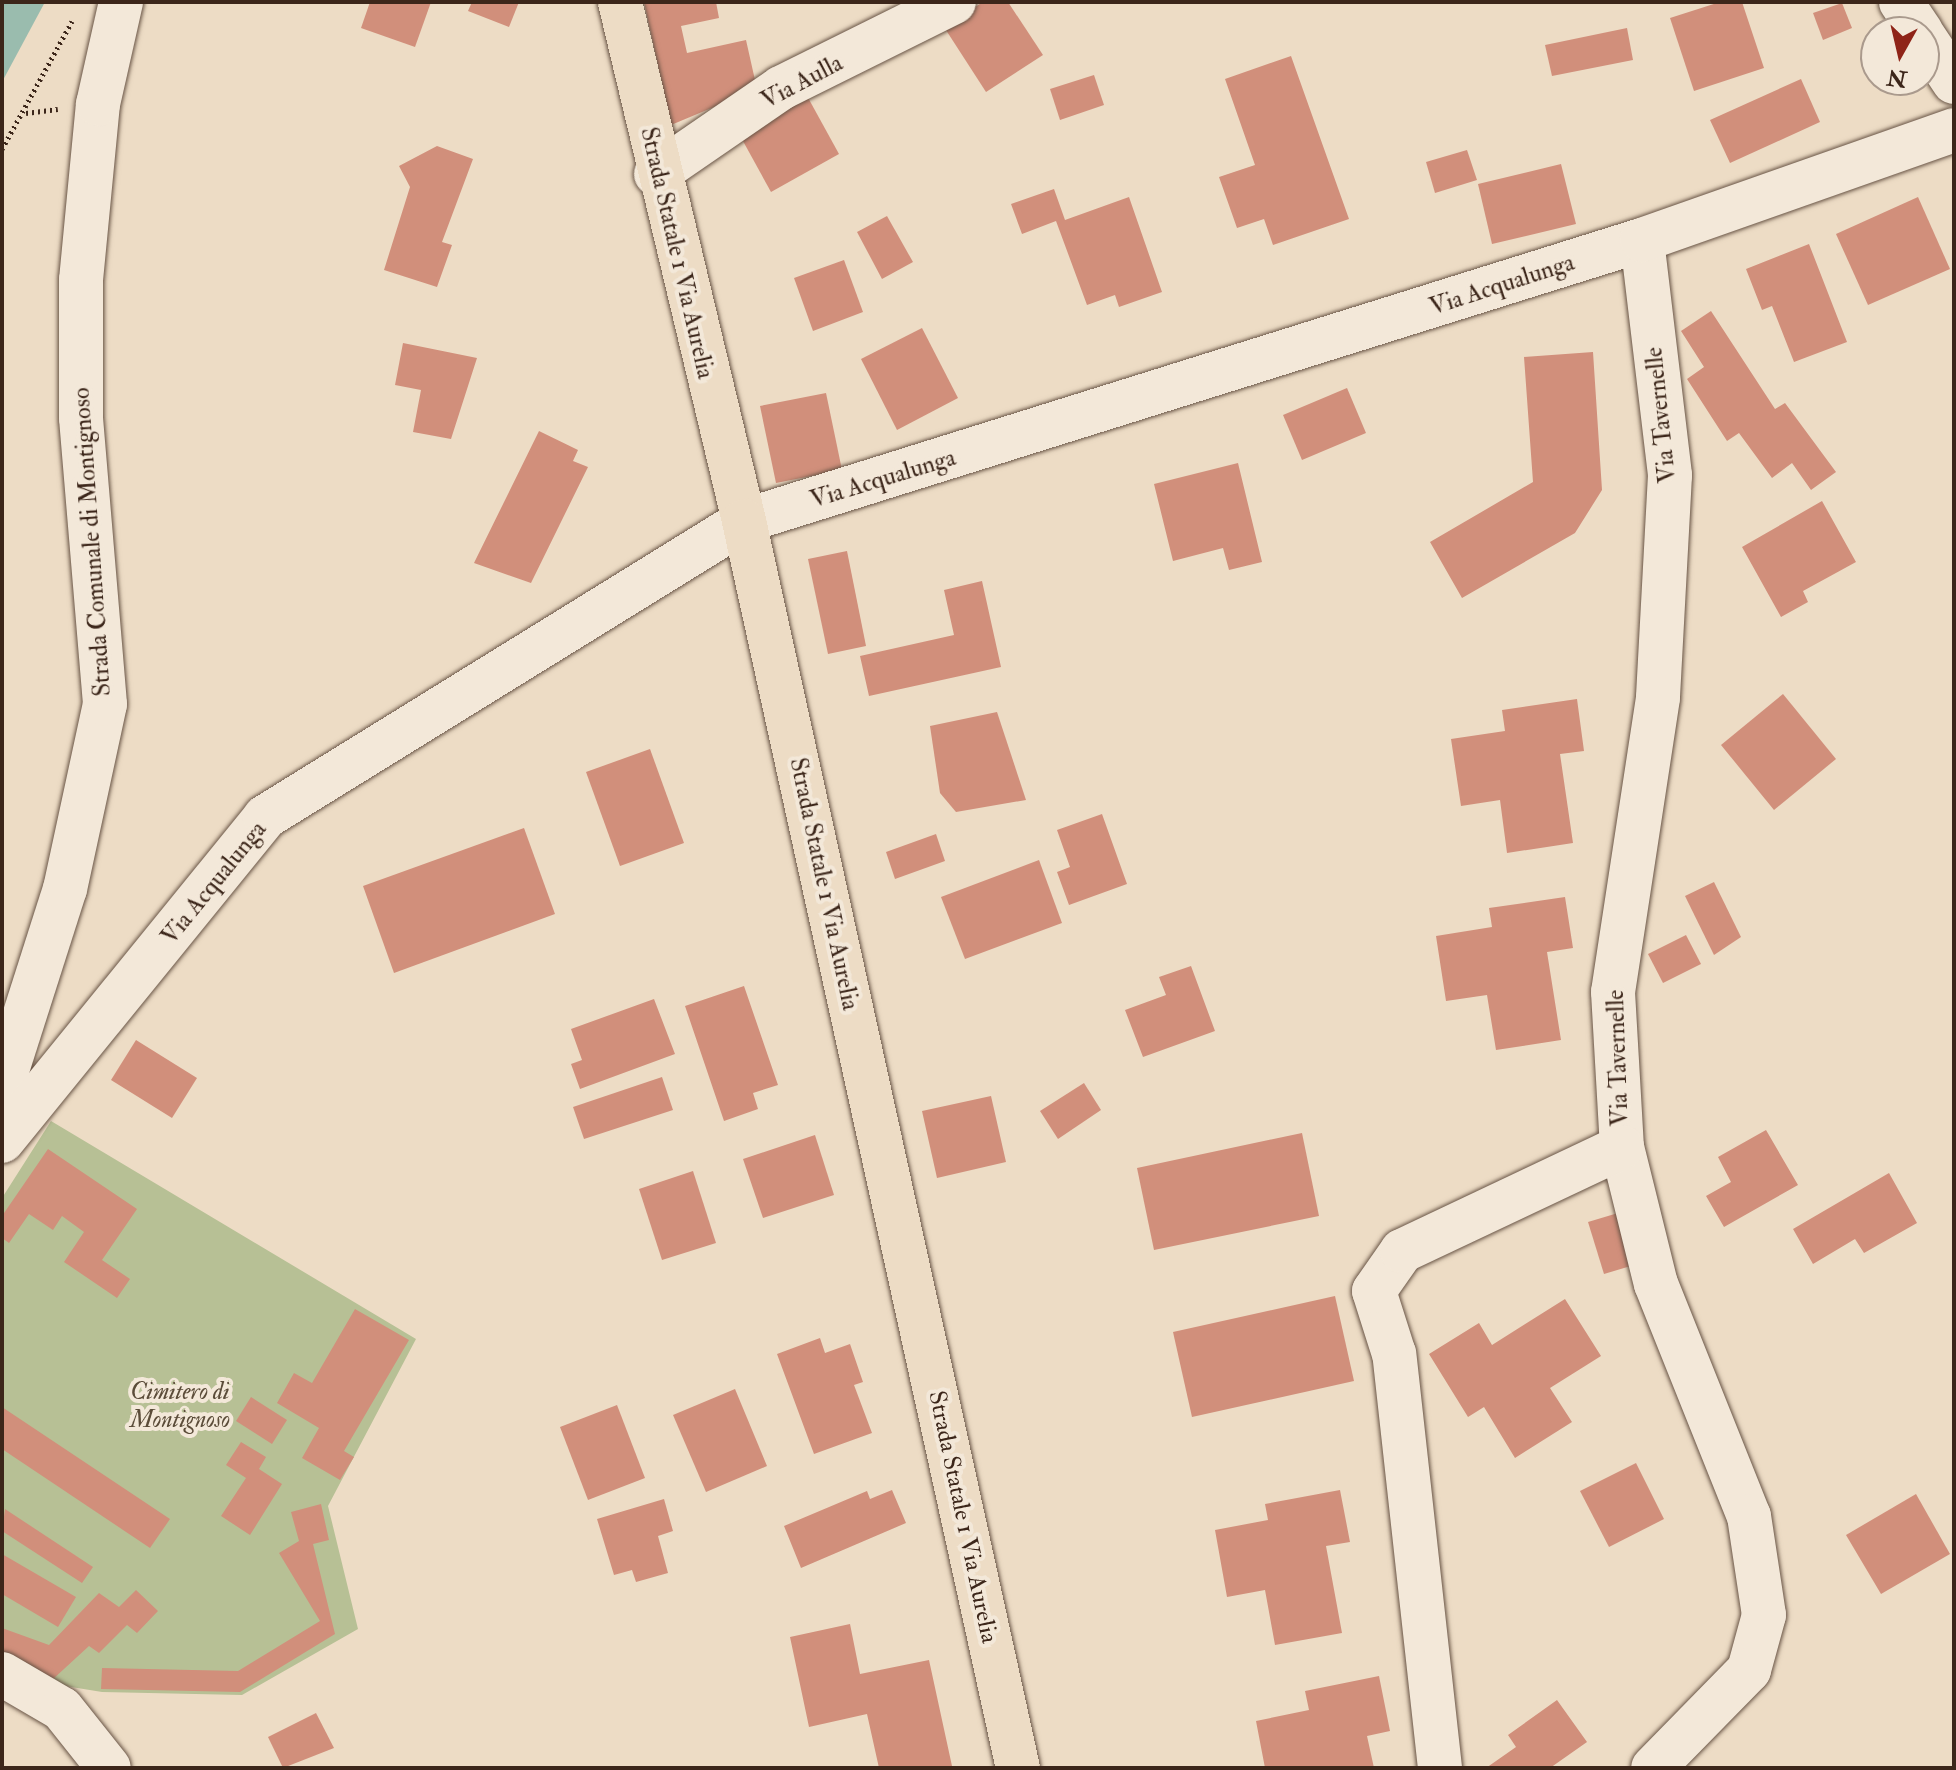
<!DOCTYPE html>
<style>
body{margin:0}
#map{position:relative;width:1956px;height:1770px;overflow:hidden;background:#eddcc5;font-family:"IM FELL Double Pica",serif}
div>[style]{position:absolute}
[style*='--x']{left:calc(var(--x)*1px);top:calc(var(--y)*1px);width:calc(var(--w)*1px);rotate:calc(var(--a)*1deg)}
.green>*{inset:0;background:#b7c095}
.water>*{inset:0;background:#9abcae}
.building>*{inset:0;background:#d18f7b}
.path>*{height:5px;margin-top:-2.5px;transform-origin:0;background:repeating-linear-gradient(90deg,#3c261a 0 2px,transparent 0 6px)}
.roads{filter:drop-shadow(0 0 2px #685445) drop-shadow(0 0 2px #685445)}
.minor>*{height:44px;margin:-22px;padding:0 22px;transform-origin:22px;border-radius:22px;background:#f3e8d9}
.major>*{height:44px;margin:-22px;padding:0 22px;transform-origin:22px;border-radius:22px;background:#eddcc5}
span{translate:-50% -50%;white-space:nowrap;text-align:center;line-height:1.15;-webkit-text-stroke:8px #f3e8d9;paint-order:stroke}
.street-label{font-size:24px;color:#3c261a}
.park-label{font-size:24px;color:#5b4c39;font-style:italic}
.frame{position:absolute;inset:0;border:4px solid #3c261a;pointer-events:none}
.north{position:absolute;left:1860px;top:16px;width:80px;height:80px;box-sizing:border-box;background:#f3e8d9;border:2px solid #aa9a8d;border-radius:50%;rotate:188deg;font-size:22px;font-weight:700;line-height:32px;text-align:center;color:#3c261a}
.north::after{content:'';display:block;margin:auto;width:28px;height:36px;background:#8f2418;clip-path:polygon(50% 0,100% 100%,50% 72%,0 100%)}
</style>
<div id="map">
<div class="green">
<div style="clip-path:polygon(51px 1121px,416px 1339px,328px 1506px,358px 1629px,242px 1695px,102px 1692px,53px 1684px,2px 1657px,2px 1198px)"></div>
</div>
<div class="water">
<div style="clip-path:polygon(2px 2px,45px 2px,2px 82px)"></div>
</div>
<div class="building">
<div style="clip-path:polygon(370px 2px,431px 2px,415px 47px,361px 28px)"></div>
<div style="clip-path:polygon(472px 2px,519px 2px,509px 27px,468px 11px)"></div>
<div style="clip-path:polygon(644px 2px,716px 2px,719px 18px,681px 26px,687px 53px,746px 40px,757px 89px,671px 125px)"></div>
<div style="clip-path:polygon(983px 2px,1008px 2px,1043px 55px,986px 92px,944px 27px)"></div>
<div style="clip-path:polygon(1720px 2px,1742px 2px,1764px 68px,1694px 91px,1670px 18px)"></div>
<div style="clip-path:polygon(1842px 3px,1852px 28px,1823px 40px,1813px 13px)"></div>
<div style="clip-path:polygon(1627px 28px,1633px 60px,1552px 76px,1545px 45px)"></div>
<div style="clip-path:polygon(1291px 56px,1349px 219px,1273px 245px,1264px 219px,1237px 228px,1219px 177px,1255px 165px,1225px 79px)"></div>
<div style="clip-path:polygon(1094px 75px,1104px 105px,1060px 120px,1050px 89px)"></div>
<div style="clip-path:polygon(1801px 79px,1820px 122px,1730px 163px,1710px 120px)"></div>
<div style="clip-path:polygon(806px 94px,839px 154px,771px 192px,738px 132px)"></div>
<div style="clip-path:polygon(437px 146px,473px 159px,442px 242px,452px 245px,437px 287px,384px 270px,410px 187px,399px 166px)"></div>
<div style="clip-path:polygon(1467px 150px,1477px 180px,1435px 193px,1426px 162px)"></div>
<div style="clip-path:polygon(1561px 164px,1576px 224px,1492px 244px,1478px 184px)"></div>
<div style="clip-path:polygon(1054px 189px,1065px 220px,1129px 197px,1162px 292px,1119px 307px,1115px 295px,1087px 305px,1056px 221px,1022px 234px,1011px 204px)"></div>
<div style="clip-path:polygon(1918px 197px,1950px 269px,1868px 305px,1836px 234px)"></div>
<div style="clip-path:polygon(887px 216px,913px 262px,882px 279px,857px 232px)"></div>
<div style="clip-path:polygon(1809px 244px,1847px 342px,1794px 362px,1772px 306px,1762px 310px,1746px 269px)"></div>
<div style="clip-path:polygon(844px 260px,863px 312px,813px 331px,794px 278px)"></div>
<div style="clip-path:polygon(1711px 311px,1775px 409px,1785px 403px,1836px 472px,1811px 490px,1792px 463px,1772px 478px,1739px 433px,1727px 441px,1687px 379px,1704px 367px,1681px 331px)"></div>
<div style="clip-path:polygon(922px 328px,958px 398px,897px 430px,861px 359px)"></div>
<div style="clip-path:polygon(403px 343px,477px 358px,451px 439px,413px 432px,421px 390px,395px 385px)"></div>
<div style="clip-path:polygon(1593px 352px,1602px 490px,1575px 533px,1462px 598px,1430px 542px,1533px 482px,1524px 357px)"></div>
<div style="clip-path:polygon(1347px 388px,1366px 433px,1302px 460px,1283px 415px)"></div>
<div style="clip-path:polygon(826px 393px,842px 470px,776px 483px,760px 406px)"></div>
<div style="clip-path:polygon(539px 431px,578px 450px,573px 461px,588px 467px,531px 583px,474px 563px)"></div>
<div style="clip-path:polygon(1238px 463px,1262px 562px,1229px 570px,1223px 548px,1173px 561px,1154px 484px)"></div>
<div style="clip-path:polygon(1822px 501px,1856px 562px,1803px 591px,1808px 602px,1781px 617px,1742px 547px)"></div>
<div style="clip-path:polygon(847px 551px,866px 646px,828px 654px,808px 559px)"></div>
<div style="clip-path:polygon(982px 581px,1001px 667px,869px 696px,860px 656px,954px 635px,944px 590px)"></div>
<div style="clip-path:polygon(1783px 694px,1836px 759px,1774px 810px,1721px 745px)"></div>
<div style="clip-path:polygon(1577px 699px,1584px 751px,1560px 754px,1573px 843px,1507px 853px,1500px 800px,1461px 806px,1451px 739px,1505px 731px,1502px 710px)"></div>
<div style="clip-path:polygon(997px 712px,1026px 800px,956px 812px,940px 793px,930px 726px)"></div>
<div style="clip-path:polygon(650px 749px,684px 843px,620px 866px,586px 772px)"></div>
<div style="clip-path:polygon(1102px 814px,1127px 884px,1069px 905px,1057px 872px,1070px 867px,1057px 830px)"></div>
<div style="clip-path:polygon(524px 828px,555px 914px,394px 973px,363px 886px)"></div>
<div style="clip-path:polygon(936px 834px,945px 861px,895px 879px,886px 852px)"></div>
<div style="clip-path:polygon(1039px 860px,1062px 923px,965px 959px,941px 897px)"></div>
<div style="clip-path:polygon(1714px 882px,1741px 937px,1714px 955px,1685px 896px)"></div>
<div style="clip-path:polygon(1565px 897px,1573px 948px,1547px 952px,1561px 1040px,1496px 1050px,1487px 995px,1446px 1001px,1436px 936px,1492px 927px,1489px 908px)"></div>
<div style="clip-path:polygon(1686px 935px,1701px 964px,1663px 983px,1648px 954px)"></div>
<div style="clip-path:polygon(1191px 966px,1215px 1031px,1143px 1057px,1125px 1010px,1166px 995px,1159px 977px)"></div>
<div style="clip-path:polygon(744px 986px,778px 1085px,753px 1093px,758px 1109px,724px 1121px,685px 1006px)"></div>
<div style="clip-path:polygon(654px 999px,675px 1054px,580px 1089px,571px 1064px,582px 1060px,571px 1029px)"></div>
<div style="clip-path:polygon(136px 1040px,197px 1078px,172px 1118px,111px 1080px)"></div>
<div style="clip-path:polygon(662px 1077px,673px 1110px,584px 1139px,573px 1107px)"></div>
<div style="clip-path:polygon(1084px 1083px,1101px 1110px,1058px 1139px,1040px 1111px)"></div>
<div style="clip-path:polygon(991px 1096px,1006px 1162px,937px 1178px,922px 1111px)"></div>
<div style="clip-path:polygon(1766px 1130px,1798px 1185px,1724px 1227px,1706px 1196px,1731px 1182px,1718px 1157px)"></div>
<div style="clip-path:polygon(1302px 1133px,1319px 1216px,1154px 1250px,1137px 1168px)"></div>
<div style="clip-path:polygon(815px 1135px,834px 1195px,763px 1218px,743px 1159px)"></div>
<div style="clip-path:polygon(48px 1149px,137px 1209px,102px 1260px,130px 1279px,117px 1298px,64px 1262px,84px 1232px,62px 1216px,53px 1230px,29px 1214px,9px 1243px,2px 1238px,2px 1216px)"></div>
<div style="clip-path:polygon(693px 1171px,716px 1243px,662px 1260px,639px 1189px)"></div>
<div style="clip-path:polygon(1889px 1173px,1917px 1223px,1864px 1253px,1855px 1239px,1813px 1264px,1793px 1229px)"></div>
<div style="clip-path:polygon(1618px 1213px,1634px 1265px,1604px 1274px,1588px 1222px)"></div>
<div style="clip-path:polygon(1335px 1296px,1354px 1381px,1192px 1417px,1173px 1332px)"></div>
<div style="clip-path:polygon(1565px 1299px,1601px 1356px,1550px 1388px,1572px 1422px,1515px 1458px,1484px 1407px,1468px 1417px,1429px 1354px,1479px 1323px,1492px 1345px)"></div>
<div style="clip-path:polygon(355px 1309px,409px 1340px,344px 1451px,354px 1457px,340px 1480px,302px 1458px,319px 1428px,277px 1403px,294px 1373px,312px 1383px)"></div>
<div style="clip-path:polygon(820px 1338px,825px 1353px,850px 1344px,863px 1382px,854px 1385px,872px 1433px,814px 1454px,777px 1354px)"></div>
<div style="clip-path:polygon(735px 1389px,767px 1466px,706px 1492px,673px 1415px)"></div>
<div style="clip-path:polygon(251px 1397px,287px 1420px,272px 1444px,236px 1421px)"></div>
<div style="clip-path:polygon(617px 1405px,645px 1478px,588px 1500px,560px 1427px)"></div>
<div style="clip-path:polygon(2px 1407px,170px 1519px,150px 1548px,2px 1449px)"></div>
<div style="clip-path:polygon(241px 1442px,266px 1457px,259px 1469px,282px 1484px,250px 1535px,221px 1516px,246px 1478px,226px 1465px)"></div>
<div style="clip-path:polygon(1636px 1463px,1664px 1519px,1609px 1547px,1580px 1491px)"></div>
<div style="clip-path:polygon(892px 1490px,906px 1523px,801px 1568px,784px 1526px,867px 1491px,870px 1499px)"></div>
<div style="clip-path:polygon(1340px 1490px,1350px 1542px,1326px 1546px,1342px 1633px,1275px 1645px,1265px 1590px,1227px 1597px,1215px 1530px,1268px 1520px,1265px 1504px)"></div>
<div style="clip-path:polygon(1916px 1494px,1950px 1554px,1881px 1594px,1846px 1535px)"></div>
<div style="clip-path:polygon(664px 1499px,673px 1531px,658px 1536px,668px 1573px,636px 1582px,632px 1570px,614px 1575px,597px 1519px)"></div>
<div style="clip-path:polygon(321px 1504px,329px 1540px,313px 1544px,335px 1634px,240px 1692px,101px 1689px,102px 1668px,238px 1671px,320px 1621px,279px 1553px,299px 1541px,291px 1512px)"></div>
<div style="clip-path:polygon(5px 1509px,93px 1567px,82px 1583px,2px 1531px)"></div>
<div style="clip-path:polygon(2px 1554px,76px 1597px,58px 1627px,2px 1594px)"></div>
<div style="clip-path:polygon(136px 1590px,158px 1611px,137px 1633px,127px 1625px,99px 1653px,89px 1646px,52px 1680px,2px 1654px,2px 1628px,49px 1645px,99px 1593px,119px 1607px)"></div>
<div style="clip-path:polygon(850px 1624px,860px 1674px,929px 1660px,952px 1766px,879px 1768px,867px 1714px,809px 1727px,790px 1637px)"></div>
<div style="clip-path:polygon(1379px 1676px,1390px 1731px,1367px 1736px,1374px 1768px,1265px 1768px,1256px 1721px,1309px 1710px,1305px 1691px)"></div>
<div style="clip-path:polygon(1557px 1700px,1587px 1742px,1550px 1768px,1486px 1768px,1516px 1747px,1508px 1735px)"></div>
<div style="clip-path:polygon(316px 1713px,334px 1748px,283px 1768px,268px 1737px)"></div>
</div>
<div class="path">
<div style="--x:26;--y:113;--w:32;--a:-7"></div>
<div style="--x:2;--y:149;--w:146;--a:-61.3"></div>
</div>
<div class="roads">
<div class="minor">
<div style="--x:1901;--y:2;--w:36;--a:56"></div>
<div style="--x:1924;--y:37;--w:54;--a:56.3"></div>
<div style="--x:656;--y:174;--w:152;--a:-34.5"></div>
<div style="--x:781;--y:88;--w:193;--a:-26.4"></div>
<div style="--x:1642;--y:240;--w:237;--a:83.2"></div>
<div style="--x:1670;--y:475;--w:223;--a:93.1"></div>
<div style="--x:1658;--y:698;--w:297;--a:98.7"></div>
<div style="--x:1613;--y:992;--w:155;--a:86.7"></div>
<div style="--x:1622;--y:1147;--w:141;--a:76.1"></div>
<div style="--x:1656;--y:1284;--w:250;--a:68.2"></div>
<div style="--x:1749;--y:1516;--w:100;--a:81.4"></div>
<div style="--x:1764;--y:1615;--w:57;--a:105.3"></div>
<div style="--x:1749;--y:1670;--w:137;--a:134.4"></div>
<div style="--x:2;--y:1086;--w:207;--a:-72.3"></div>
<div style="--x:65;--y:889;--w:189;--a:-77.8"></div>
<div style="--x:105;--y:704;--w:287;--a:-94.8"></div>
<div style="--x:81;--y:418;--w:138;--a:-90"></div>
<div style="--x:81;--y:280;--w:177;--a:-84.5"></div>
<div style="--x:98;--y:104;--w:105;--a:-77.3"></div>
<div style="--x:2;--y:1141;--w:417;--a:-50.9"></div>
<div style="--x:265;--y:817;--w:563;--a:-31.71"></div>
<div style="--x:744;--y:521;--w:941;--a:-17.38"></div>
<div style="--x:1642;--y:240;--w:331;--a:-19.4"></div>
<div style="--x:2;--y:1674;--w:69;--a:30.3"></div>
<div style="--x:62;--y:1709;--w:75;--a:51.5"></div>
<div style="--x:1440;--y:1768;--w:417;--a:-96.3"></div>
<div style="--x:1394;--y:1354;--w:66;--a:-107.6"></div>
<div style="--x:1374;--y:1291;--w:49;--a:-55"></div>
<div style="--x:1402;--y:1251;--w:243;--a:-25.3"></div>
</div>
<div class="major">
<div style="--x:620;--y:2;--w:534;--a:76.56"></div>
<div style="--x:744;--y:521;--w:1277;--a:77.61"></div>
</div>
</div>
<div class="street-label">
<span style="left:802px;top:82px;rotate:-28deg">Via Aulla</span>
<span style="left:677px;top:253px;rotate:77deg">Strada Statale 1 Via Aurelia</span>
<span style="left:1502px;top:285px;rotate:-18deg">Via Acqualunga</span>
<span style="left:1661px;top:415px;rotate:-96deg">Via Tavernelle</span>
<span style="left:883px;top:479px;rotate:-17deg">Via Acqualunga</span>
<span style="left:92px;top:542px;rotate:-94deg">Strada Comunale di Montignoso</span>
<span style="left:214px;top:883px;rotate:-51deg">Via Acqualunga</span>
<span style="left:824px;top:884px;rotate:78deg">Strada Statale 1 Via Aurelia</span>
<span style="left:1618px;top:1058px;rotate:-92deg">Via Tavernelle</span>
<span style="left:963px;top:1517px;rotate:78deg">Strada Statale 1 Via Aurelia</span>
</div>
<div class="park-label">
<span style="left:180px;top:1406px">Cimitero di<br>Montignoso</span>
</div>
<div class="frame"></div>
<div class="north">N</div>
</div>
